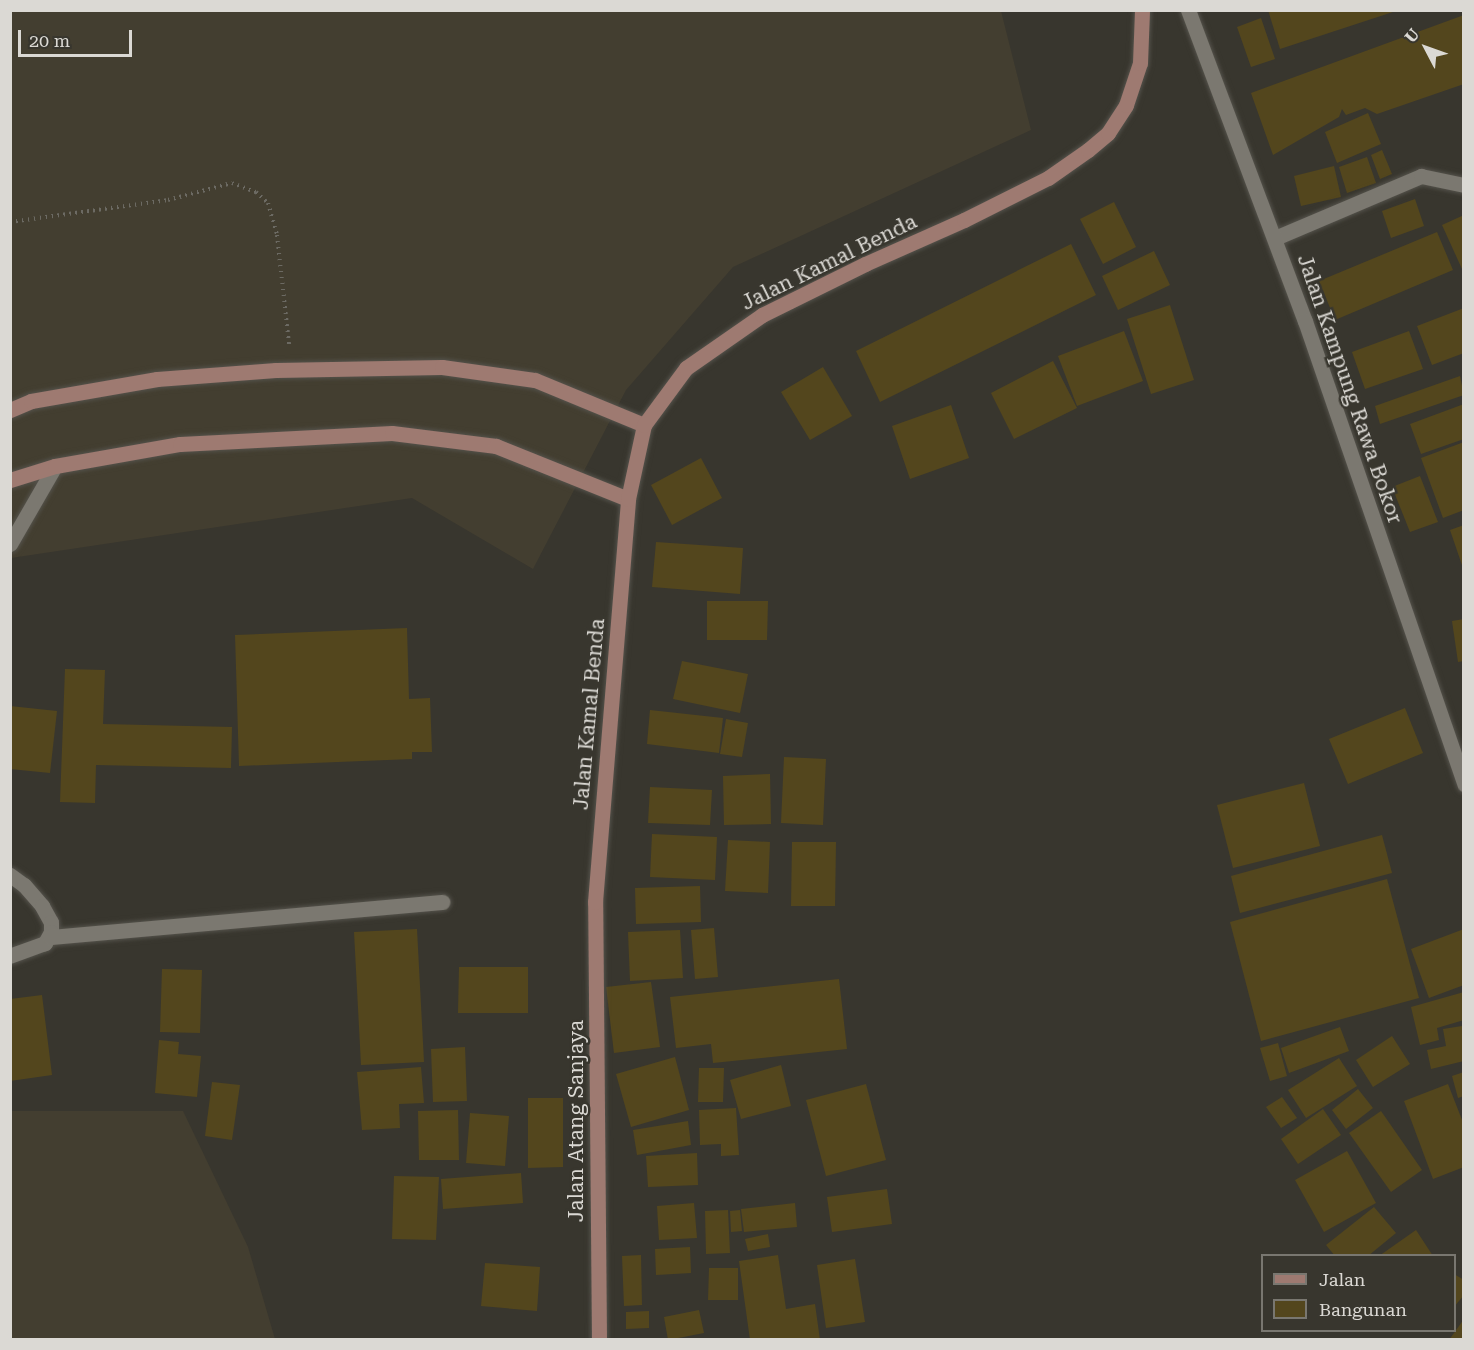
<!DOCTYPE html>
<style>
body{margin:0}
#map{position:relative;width:1474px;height:1350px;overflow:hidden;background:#38362e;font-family:"Roboto Serif",serif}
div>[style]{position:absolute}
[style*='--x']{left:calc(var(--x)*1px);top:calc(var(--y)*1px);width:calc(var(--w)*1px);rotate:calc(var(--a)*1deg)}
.built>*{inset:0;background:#433e30}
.building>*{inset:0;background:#53461d}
.path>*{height:4px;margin-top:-2px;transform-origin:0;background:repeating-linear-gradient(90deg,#6c6a63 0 1.5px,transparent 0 6px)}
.roads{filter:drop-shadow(0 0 2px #54524b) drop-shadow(0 0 2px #54524b)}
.lane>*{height:15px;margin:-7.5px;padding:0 7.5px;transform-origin:7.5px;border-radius:7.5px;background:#7b7870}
.street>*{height:15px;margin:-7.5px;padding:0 7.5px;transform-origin:7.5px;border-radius:7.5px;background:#7b7870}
.secondary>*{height:15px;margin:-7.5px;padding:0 7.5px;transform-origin:7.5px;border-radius:7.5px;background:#9e7a71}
span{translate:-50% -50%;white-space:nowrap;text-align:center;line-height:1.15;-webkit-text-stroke:5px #38362e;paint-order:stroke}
.street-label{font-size:21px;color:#dbd9d4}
.frame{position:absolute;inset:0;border:12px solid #dbd9d4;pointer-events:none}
.legend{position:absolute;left:1261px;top:1254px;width:195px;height:78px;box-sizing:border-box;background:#38362e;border:2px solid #797770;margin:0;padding:8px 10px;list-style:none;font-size:18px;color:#dbd9d4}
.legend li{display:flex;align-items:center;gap:12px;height:30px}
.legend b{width:30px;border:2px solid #797770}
.north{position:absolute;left:1396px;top:18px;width:60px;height:60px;-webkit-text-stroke:4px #38362e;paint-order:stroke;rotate:311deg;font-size:16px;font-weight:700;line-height:24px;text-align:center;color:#dbd9d4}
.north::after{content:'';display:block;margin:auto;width:21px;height:27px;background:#dbd9d4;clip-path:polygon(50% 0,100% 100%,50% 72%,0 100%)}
.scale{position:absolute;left:18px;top:30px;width:114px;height:27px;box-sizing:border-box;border:3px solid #dbd9d4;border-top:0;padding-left:8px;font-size:18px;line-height:21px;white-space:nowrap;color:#dbd9d4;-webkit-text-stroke:4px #38362e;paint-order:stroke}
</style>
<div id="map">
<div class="built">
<div style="clip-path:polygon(11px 11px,1001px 11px,1031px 130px,733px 267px,626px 390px,533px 569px,412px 498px,11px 558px)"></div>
<div style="clip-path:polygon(11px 1111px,183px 1111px,248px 1247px,275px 1339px,11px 1339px)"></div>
</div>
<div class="building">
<div style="clip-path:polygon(1268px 10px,1396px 10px,1396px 11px,1280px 49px)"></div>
<div style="clip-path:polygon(1464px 15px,1464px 84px,1377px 114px,1365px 108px,1346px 115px,1342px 109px,1339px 117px,1273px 155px,1251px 93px)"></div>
<div style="clip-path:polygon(1261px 18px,1275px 59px,1251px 67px,1237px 27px)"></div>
<div style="clip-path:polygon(1368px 113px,1381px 144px,1337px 163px,1325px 132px)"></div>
<div style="clip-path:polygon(1382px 150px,1392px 174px,1380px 179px,1371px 155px)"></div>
<div style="clip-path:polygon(1367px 157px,1376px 183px,1347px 193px,1339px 167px)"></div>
<div style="clip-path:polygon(1334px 166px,1341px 197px,1301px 206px,1294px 176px)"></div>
<div style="clip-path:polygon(1415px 199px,1424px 226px,1391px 238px,1382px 211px)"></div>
<div style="clip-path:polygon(1114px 202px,1136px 247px,1103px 264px,1080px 219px)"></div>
<div style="clip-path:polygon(1464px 215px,1464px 268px,1462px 269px,1442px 225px)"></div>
<div style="clip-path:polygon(1437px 232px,1453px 270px,1335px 320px,1319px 281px)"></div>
<div style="clip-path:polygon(1071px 244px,1096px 295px,880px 402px,856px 351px)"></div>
<div style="clip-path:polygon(1154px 251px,1170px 285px,1118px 310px,1102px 276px)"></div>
<div style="clip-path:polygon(1170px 305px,1194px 380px,1151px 394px,1127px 319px)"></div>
<div style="clip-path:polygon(1464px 308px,1464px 353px,1432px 365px,1417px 326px)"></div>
<div style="clip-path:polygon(1124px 331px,1143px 381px,1077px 406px,1058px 356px)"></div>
<div style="clip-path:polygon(1409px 331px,1423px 369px,1365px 389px,1352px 352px)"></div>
<div style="clip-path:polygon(1053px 361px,1077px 408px,1014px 439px,991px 393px)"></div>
<div style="clip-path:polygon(823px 367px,852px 416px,810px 440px,781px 392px)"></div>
<div style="clip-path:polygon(1460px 376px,1464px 395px,1380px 424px,1375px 406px)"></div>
<div style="clip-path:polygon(1464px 404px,1464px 439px,1421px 454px,1410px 424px)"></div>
<div style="clip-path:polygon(951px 405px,969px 458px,910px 479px,892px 426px)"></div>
<div style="clip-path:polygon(1464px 442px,1464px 510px,1443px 518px,1421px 458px)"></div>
<div style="clip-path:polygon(701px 458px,722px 498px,672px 525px,651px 485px)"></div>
<div style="clip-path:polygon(1420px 476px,1438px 522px,1410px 532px,1392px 487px)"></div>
<div style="clip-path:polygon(1464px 525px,1464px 568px,1463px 568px,1450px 530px)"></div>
<div style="clip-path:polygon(656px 542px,743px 548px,740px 594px,652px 587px)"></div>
<div style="clip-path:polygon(707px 601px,768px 601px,767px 640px,707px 640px)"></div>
<div style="clip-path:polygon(1464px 619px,1464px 661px,1458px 662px,1452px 621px)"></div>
<div style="clip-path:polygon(407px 628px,409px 699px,430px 698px,432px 752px,412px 752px,412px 759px,239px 766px,235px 635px)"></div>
<div style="clip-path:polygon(682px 661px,748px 674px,740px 713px,673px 699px)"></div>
<div style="clip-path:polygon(65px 669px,105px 670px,103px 724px,232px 727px,231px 768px,96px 765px,95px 803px,60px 802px)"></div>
<div style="clip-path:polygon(10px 706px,57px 711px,50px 773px,10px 769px)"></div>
<div style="clip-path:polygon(1405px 708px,1423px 753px,1348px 784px,1329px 739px)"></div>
<div style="clip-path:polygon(650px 710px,723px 718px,719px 753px,647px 744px)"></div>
<div style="clip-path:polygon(726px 719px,748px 723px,742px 757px,720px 754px)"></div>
<div style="clip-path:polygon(784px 757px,826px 759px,823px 825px,781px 823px)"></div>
<div style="clip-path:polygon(770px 774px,771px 824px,724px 825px,723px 776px)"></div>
<div style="clip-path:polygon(1304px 783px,1320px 846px,1233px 868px,1217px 805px)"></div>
<div style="clip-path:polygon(650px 787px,712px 790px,710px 825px,648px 823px)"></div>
<div style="clip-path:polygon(652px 834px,717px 837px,715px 880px,650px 877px)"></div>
<div style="clip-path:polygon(1382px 835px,1392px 873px,1240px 913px,1231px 876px)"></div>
<div style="clip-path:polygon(728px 840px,770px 842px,768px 893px,725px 891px)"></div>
<div style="clip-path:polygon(792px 842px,836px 842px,835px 906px,791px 906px)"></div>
<div style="clip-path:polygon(1387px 879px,1419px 998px,1261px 1041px,1230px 922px)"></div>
<div style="clip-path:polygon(700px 886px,701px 922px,636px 924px,635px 888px)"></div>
<div style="clip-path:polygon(714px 928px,718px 977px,695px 979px,691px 930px)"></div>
<div style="clip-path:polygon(417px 929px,424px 1062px,361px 1065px,354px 932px)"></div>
<div style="clip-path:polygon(1464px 929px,1464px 985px,1429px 998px,1411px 949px)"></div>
<div style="clip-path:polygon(680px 930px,683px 978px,630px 981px,628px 932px)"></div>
<div style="clip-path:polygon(459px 967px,528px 967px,528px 1013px,458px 1013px)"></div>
<div style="clip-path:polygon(162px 969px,202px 970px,200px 1033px,160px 1032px)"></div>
<div style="clip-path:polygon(839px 979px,847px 1049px,713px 1063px,711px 1044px,676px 1048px,670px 997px)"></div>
<div style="clip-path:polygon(651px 982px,660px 1047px,614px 1053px,606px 987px)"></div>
<div style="clip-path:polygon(1464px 992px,1464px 1020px,1437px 1028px,1439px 1040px,1420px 1045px,1411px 1007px)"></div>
<div style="clip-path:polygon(42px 995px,52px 1075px,10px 1081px,10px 999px)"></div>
<div style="clip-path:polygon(1462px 1026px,1464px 1061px,1431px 1069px,1427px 1050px,1446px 1046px,1443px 1029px)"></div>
<div style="clip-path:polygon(1340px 1027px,1349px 1051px,1289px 1073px,1281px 1048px)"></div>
<div style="clip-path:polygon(1392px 1036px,1410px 1064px,1373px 1087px,1356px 1060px)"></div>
<div style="clip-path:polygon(159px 1040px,179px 1042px,178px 1054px,201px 1056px,197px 1097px,155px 1093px)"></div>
<div style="clip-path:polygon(1278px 1043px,1287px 1076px,1270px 1081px,1260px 1048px)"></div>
<div style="clip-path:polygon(465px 1047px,467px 1101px,433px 1102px,431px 1049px)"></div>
<div style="clip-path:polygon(675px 1057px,689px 1110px,631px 1127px,616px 1074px)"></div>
<div style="clip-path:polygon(1339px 1058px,1357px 1086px,1306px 1118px,1288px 1090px)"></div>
<div style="clip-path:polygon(781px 1065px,791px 1106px,741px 1119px,730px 1080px)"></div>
<div style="clip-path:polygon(421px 1067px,424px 1103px,399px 1104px,400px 1128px,362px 1130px,357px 1072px)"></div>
<div style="clip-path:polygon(699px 1068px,724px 1068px,723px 1102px,698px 1102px)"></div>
<div style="clip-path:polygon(1464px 1072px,1464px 1096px,1458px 1098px,1452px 1076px)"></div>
<div style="clip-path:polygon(212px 1082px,240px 1085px,232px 1140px,205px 1136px)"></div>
<div style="clip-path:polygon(866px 1084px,886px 1160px,826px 1176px,806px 1100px)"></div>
<div style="clip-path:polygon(1448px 1084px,1464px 1125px,1464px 1167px,1433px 1179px,1404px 1101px)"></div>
<div style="clip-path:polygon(1358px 1089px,1373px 1108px,1346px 1129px,1332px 1110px)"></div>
<div style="clip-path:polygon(1282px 1097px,1297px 1118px,1281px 1128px,1266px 1107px)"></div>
<div style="clip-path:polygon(528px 1098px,563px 1098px,563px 1167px,528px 1168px)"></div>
<div style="clip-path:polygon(736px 1108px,739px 1155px,721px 1156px,721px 1144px,700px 1145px,699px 1110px)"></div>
<div style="clip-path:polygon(1323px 1109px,1341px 1135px,1298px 1164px,1281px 1139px)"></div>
<div style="clip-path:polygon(458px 1110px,459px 1160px,419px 1160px,418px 1111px)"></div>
<div style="clip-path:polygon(1381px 1111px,1422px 1170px,1391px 1192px,1349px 1133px)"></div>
<div style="clip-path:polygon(470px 1113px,509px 1116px,505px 1166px,466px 1163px)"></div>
<div style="clip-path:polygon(688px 1121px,691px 1145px,637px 1155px,633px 1130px)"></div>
<div style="clip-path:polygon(1347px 1151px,1376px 1203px,1324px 1232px,1295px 1180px)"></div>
<div style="clip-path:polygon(697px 1153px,698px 1185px,648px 1187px,646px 1156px)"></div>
<div style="clip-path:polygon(521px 1173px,523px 1203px,443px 1209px,441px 1179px)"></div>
<div style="clip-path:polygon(394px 1176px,439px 1177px,436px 1240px,392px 1239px)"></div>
<div style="clip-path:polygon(887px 1189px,892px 1224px,832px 1232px,827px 1197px)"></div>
<div style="clip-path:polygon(694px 1203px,697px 1238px,659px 1240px,657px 1206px)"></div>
<div style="clip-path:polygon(795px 1203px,797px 1227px,744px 1232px,741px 1209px)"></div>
<div style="clip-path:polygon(1374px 1207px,1396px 1233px,1368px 1256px,1335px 1256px,1326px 1245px)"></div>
<div style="clip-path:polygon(728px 1210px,730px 1253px,706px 1254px,705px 1211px)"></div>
<div style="clip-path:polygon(740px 1210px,742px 1231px,731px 1232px,730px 1211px)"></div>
<div style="clip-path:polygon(1416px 1230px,1433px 1256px,1379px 1256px)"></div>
<div style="clip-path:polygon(768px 1234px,770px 1247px,748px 1251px,745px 1239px)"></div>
<div style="clip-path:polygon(690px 1247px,691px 1273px,656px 1275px,655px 1249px)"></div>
<div style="clip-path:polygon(641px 1255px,642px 1305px,624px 1306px,622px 1256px)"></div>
<div style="clip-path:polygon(778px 1255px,786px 1309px,815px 1304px,820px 1340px,750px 1340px,739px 1261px)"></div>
<div style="clip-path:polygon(855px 1259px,865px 1322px,826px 1328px,817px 1265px)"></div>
<div style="clip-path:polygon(485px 1263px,540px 1267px,537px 1311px,481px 1306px)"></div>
<div style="clip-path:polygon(709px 1268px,738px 1268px,738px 1300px,708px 1300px)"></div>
<div style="clip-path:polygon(1454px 1274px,1464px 1280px,1464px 1295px,1454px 1307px)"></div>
<div style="clip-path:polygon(699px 1310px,704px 1333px,668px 1340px,664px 1317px)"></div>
<div style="clip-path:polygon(649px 1311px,649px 1328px,626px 1329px,626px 1312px)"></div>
<div style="clip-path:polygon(1464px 1319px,1464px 1340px,1449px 1340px)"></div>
</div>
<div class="path">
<div style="--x:10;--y:222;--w:160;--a:-7.9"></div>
<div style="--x:168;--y:200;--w:66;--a:-14.9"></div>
<div style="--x:232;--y:183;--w:26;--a:21"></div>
<div style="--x:256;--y:192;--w:16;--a:43"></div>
<div style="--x:268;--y:203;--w:33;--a:74"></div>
<div style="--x:277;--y:235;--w:110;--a:83.7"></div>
</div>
<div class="roads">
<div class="lane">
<div style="--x:1275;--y:238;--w:159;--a:-23"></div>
<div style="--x:1421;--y:176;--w:44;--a:11.8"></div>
</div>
<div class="street">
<div style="--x:1188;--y:10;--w:332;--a:69.4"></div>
<div style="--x:1305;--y:321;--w:490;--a:71"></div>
<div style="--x:10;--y:544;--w:90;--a:-60"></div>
<div style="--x:10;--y:875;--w:17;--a:36"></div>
<div style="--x:24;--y:885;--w:28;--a:49"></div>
<div style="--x:42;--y:906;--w:18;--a:61"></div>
<div style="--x:51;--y:922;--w:10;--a:90"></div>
<div style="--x:51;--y:932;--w:13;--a:119"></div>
<div style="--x:45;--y:943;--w:37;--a:160"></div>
<div style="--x:50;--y:937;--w:394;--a:-5.1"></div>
</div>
<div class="secondary">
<div style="--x:10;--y:410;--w:23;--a:-23"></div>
<div style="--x:31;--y:401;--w:128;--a:-9.9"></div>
<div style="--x:157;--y:379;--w:119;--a:-4.3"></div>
<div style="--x:276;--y:370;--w:166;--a:-1"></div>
<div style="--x:442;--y:367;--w:94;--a:8"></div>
<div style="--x:535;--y:380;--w:118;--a:22.4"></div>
<div style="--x:10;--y:480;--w:47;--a:-17.3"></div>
<div style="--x:55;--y:466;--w:127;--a:-10"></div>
<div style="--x:180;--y:444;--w:212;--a:-3"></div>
<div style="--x:392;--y:433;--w:105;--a:7.1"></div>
<div style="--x:496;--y:446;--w:142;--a:21.9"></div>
<div style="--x:599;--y:1340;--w:438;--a:-90.5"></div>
<div style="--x:595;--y:902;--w:404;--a:-85.3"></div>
<div style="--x:628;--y:499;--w:76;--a:-77.8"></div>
<div style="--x:644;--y:425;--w:71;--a:-53.6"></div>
<div style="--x:686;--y:368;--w:93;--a:-34.9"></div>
<div style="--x:762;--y:315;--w:115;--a:-26.3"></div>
<div style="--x:865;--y:264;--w:108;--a:-24"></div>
<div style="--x:964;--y:220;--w:94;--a:-26.6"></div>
<div style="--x:1048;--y:178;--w:49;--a:-35"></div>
<div style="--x:1088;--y:150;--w:26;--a:-40"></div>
<div style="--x:1108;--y:133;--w:33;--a:-57"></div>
<div style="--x:1126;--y:105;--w:44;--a:-71.6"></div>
<div style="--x:1140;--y:63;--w:53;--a:-87.8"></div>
</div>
</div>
<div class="street-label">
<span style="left:829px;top:262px;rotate:-26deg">Jalan Kamal Benda</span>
<span style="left:1350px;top:389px;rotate:71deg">Jalan Kampung Rawa Bokor</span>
<span style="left:589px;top:714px;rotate:-85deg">Jalan Kamal Benda</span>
<span style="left:576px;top:1121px;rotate:-90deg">Jalan Atang Sanjaya</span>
</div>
<div class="frame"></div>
<ul class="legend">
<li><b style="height:8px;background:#9e7a71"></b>Jalan</li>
<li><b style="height:16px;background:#53461d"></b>Bangunan</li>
</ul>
<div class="north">U</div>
<div class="scale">20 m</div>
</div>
